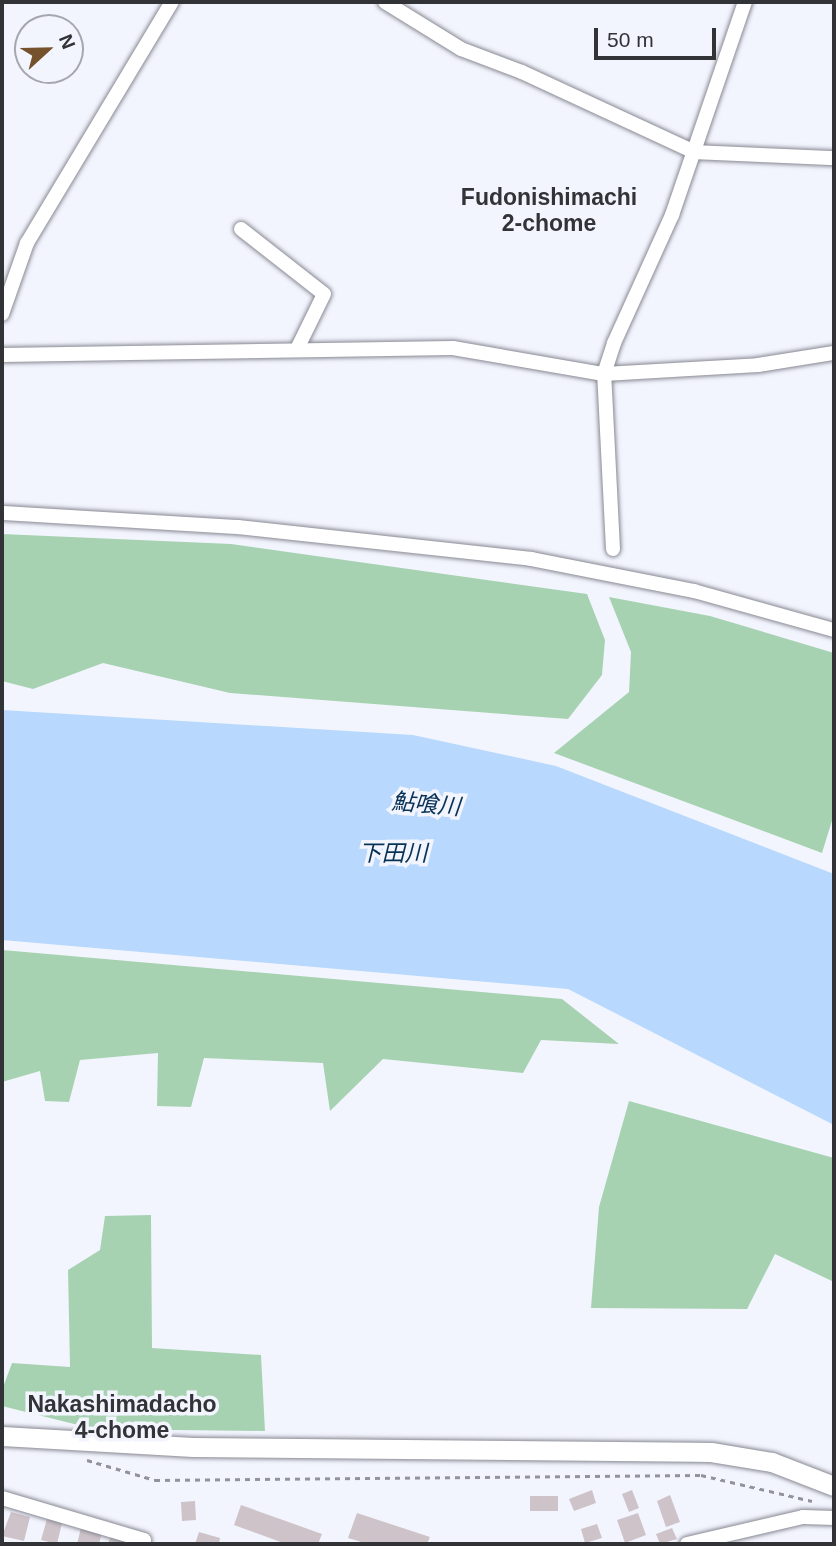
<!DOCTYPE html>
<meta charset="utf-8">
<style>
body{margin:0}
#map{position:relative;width:836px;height:1546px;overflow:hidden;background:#f3f5fe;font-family:Helvetica,"Noto Sans JP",sans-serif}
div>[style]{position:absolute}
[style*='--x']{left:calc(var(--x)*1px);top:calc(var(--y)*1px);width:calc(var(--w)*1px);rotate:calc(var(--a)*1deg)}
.green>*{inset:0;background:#a7d2b1}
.water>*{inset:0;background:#b8d9fd}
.building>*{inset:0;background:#cec3c9}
.path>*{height:2.5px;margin-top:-1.25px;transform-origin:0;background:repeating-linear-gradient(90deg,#92939a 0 5px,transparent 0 10px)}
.roads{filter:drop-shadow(0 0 2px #888993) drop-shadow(0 0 2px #888993)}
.street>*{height:14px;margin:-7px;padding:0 7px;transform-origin:7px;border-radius:7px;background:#fff}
.secondary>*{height:19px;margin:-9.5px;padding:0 9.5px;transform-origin:9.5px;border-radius:9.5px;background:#fff}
span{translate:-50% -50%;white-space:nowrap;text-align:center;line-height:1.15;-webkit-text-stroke:7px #f3f5fe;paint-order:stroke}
.neighbourhood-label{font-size:23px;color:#323337;font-weight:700}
.water-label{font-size:23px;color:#083156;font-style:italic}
.frame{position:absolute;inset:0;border:4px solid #323337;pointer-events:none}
.north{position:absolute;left:14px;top:14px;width:70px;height:70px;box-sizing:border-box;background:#f3f5fe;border:2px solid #a6a7ae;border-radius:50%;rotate:68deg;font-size:19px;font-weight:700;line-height:28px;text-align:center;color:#323337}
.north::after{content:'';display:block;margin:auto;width:24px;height:32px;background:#75522b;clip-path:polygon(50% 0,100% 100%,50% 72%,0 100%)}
.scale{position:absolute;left:594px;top:28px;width:122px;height:32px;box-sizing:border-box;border:4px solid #323337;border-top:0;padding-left:9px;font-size:21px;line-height:24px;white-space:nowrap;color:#323337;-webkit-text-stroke:5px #f3f5fe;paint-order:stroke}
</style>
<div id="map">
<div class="green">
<div style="clip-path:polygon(2px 534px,231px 544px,587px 594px,605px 640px,602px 675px,568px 719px,230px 693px,103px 663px,33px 689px,2px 681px)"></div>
<div style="clip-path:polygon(609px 597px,710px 616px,834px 653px,834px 814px,822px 853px,554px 753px,629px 692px,631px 652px)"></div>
<div style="clip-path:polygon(2px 950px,562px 999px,619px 1044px,541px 1040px,523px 1073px,383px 1059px,330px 1111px,323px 1063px,204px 1058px,191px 1107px,157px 1106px,158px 1053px,80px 1060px,69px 1102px,45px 1101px,40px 1071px,2px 1082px)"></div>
<div style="clip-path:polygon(629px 1101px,834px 1158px,834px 1282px,775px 1254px,747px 1309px,591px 1308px,599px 1207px)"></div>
<div style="clip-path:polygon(151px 1215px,152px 1348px,261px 1355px,265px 1431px,94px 1429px,2px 1406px,2px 1390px,12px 1363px,70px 1367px,68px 1270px,100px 1250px,105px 1216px)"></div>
</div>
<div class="water">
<div style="clip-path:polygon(2px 710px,413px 735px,556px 766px,834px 874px,834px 1125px,568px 989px,2px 940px)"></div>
</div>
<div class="building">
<div style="clip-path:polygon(592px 1490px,596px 1503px,574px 1511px,569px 1499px)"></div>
<div style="clip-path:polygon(632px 1490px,639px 1508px,629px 1512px,622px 1494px)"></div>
<div style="clip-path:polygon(670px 1495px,680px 1522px,666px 1527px,657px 1501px)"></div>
<div style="clip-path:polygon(530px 1496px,558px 1496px,558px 1511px,530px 1511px)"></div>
<div style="clip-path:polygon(195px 1501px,196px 1520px,182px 1521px,181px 1502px)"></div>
<div style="clip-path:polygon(241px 1505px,322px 1534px,318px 1544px,286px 1544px,234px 1525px)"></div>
<div style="clip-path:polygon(11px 1512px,30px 1517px,24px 1541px,2px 1536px)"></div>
<div style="clip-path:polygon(357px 1513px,430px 1537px,427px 1544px,368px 1544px,348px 1538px)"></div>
<div style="clip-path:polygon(638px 1513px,646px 1535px,625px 1543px,617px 1520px)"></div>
<div style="clip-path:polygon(47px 1519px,62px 1523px,57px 1544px,41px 1540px)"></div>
<div style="clip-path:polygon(597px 1524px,602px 1538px,585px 1543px,581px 1529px)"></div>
<div style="clip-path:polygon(81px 1528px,102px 1532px,99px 1544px,77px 1544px)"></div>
<div style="clip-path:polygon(672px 1528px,677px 1539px,660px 1544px,656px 1534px)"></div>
<div style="clip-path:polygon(199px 1532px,220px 1538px,219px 1544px,195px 1544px)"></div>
<div style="clip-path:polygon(111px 1535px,129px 1539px,127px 1544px,108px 1544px)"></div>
</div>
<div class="path">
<div style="--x:87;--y:1460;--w:71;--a:16.4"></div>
<div style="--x:155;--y:1480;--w:546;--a:-0.52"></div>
<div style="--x:701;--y:1475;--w:114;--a:13.2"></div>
</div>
<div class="roads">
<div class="street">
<div style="--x:385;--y:2;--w:89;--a:31.7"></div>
<div style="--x:461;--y:49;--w:65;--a:20.7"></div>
<div style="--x:522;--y:72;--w:190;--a:24.9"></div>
<div style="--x:694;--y:152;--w:140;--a:2.5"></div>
<div style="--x:241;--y:229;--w:105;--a:38.1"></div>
<div style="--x:324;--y:294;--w:61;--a:116.1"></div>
<div style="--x:2;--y:314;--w:75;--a:-70.6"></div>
<div style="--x:27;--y:243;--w:281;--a:-59"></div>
<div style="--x:2;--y:355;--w:451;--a:-0.9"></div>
<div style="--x:453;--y:348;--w:153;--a:9.8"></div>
<div style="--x:604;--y:374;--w:154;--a:-3.3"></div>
<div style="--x:758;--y:365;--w:77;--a:-9"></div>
<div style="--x:2;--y:513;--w:236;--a:3.4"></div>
<div style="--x:238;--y:527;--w:295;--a:6.2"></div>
<div style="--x:531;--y:559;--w:166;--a:11.1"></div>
<div style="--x:694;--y:591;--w:145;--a:15.6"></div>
<div style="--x:613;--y:549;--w:175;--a:-92.9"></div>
<div style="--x:604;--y:374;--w:33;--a:-72"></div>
<div style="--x:614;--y:343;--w:141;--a:-65.6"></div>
<div style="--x:672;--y:215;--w:225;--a:-71.1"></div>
<div style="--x:2;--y:1498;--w:148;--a:16.5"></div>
<div style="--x:144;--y:1540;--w:4;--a:104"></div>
<div style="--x:687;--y:1544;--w:119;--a:-13.1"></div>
<div style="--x:803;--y:1517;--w:31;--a:2"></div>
</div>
<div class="secondary">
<div style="--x:2;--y:1436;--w:191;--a:3.3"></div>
<div style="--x:193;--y:1447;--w:518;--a:0.55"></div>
<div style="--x:711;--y:1452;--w:62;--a:9.3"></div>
<div style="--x:772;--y:1462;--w:66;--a:21.2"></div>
</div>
</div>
<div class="neighbourhood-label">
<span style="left:549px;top:210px">Fudonishimachi<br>2-chome</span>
<span style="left:122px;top:1417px">Nakashimadacho<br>4-chome</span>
</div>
<div class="water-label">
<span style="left:426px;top:804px;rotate:5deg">鮎喰川</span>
<span style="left:393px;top:853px">下田川</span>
</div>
<div class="frame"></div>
<div class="north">N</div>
<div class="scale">50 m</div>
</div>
